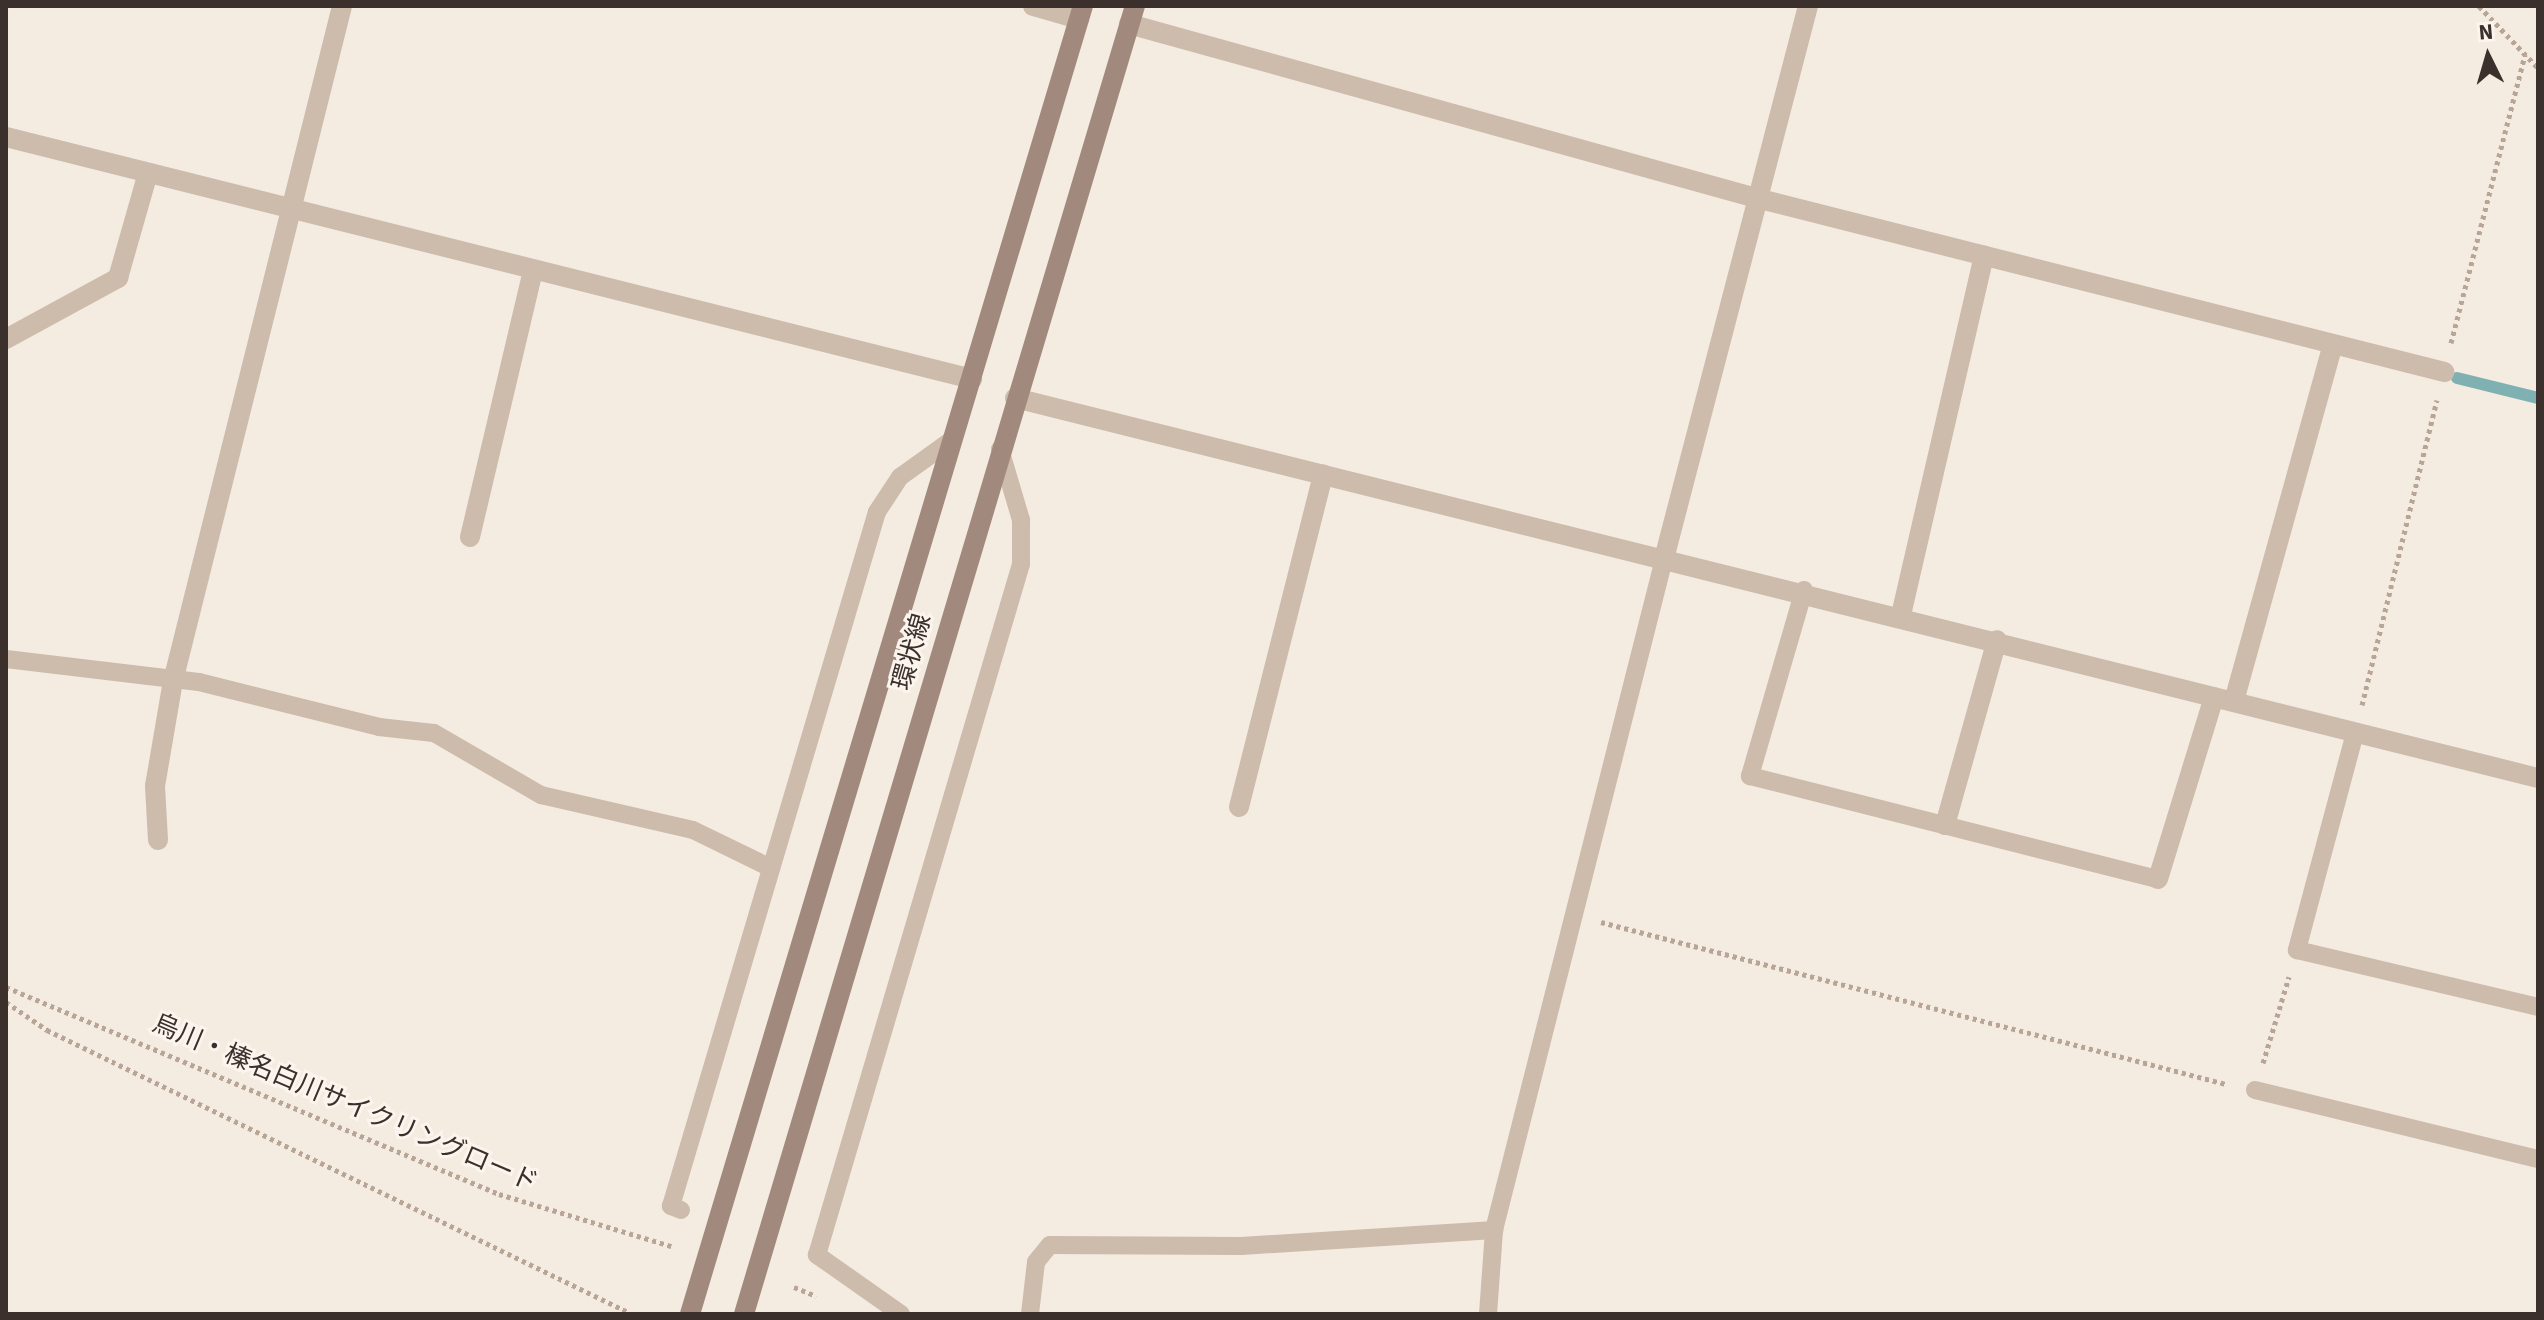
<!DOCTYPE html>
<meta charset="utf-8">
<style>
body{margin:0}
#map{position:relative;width:2544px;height:1320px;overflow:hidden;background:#f4ebe1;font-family:"Source Sans 3","Noto Sans JP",sans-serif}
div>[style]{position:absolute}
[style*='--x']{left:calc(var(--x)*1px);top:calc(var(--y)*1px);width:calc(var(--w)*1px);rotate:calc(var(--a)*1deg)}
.stream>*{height:12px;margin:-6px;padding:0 6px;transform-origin:6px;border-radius:6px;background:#7fb0b2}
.path>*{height:5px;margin-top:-2.5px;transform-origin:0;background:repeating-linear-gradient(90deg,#b9a596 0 4px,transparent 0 8px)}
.lane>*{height:18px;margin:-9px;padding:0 9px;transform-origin:9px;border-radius:9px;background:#cdbbac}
.street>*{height:20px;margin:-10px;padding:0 10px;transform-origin:10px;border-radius:10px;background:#cdbbac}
.secondary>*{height:20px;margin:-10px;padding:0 10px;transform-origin:10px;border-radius:10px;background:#a18a7d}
span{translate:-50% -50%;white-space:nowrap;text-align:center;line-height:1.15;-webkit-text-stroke:6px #fbf5ee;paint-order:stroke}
.street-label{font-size:26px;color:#3b302b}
.frame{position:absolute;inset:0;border:8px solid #3b302b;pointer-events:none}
.north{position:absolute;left:2448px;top:16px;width:80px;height:80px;-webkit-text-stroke:6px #fbf5ee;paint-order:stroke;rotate:355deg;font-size:22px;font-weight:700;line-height:32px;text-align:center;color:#3b302b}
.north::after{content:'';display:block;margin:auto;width:28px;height:36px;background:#3b302b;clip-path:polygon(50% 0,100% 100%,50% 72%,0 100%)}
</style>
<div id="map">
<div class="stream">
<div style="--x:2457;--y:378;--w:83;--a:13.9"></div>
</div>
<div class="path">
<div style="--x:2479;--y:6;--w:86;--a:46.4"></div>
<div style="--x:2451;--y:343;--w:298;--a:-75.6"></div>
<div style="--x:2362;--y:705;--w:314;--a:-76.2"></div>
<div style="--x:1601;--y:922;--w:646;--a:14.53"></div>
<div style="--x:6;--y:987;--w:535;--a:22.78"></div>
<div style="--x:499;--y:1194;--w:180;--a:16.8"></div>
<div style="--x:6;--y:1002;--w:50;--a:34.3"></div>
<div style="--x:47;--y:1030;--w:644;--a:25.89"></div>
<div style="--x:2263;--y:1063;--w:90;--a:-73.2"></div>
<div style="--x:794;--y:1287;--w:24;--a:22"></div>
</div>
<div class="lane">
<div style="--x:1804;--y:590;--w:194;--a:106.2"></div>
<div style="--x:1750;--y:776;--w:421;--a:14.2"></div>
<div style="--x:6;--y:659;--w:194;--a:6.8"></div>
<div style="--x:199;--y:682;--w:186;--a:14"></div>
<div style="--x:379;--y:727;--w:55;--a:6.2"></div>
<div style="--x:434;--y:733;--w:124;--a:30.1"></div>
<div style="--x:541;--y:795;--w:156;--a:13"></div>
<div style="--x:693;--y:830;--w:87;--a:26"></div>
<div style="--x:2355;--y:733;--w:225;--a:105"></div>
<div style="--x:2297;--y:950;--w:248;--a:13.3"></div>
<div style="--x:2255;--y:1090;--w:291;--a:13.7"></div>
<div style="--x:681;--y:1210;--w:11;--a:-158"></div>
<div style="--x:671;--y:1206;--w:724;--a:-73.47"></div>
<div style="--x:877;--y:512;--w:42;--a:-56.7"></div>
<div style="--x:900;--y:477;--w:65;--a:-35.6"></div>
<div style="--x:901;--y:1314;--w:103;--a:-144.9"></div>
<div style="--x:817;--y:1255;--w:720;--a:-73.55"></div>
<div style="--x:1021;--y:564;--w:44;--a:-90"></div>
<div style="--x:1021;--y:520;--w:74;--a:-106.5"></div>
<div style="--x:1030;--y:1314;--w:52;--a:-83.4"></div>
<div style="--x:1036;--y:1262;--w:22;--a:-51"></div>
<div style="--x:1050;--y:1245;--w:191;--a:0.3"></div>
<div style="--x:1241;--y:1246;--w:254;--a:-3.6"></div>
<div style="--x:1488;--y:1314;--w:84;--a:-85.9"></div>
<div style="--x:1494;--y:1230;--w:696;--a:-75.78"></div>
</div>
<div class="street">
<div style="--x:1033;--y:6;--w:48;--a:15.8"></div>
<div style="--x:1129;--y:24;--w:655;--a:15.5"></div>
<div style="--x:1760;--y:199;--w:706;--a:14.19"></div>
<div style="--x:6;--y:137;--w:996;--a:14.06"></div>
<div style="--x:6;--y:339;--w:128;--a:-28.6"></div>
<div style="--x:118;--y:278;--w:109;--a:-74.1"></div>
<div style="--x:1015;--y:398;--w:1570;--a:14.01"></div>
<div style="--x:470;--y:537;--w:274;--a:-76.7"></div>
<div style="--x:1665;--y:555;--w:567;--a:-75.4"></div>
<div style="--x:1901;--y:615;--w:369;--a:-77"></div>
<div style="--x:2234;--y:701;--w:370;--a:-74.5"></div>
<div style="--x:1239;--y:807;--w:343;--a:-75.8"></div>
<div style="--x:1945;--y:825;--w:192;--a:-74.3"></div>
<div style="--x:158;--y:840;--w:54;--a:-93.2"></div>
<div style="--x:155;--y:786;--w:107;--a:-80.3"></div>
<div style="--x:173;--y:681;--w:696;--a:-75.94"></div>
<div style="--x:2158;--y:879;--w:190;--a:-72.9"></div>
</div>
<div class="secondary">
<div style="--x:690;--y:1314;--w:1366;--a:-73.28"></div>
<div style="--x:744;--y:1314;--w:1365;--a:-73.36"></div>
</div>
<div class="street-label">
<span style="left:912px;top:652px;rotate:-74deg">環状線</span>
<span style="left:345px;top:1103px;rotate:23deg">烏川・榛名白川サイクリングロード</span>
</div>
<div class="frame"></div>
<div class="north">N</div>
</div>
